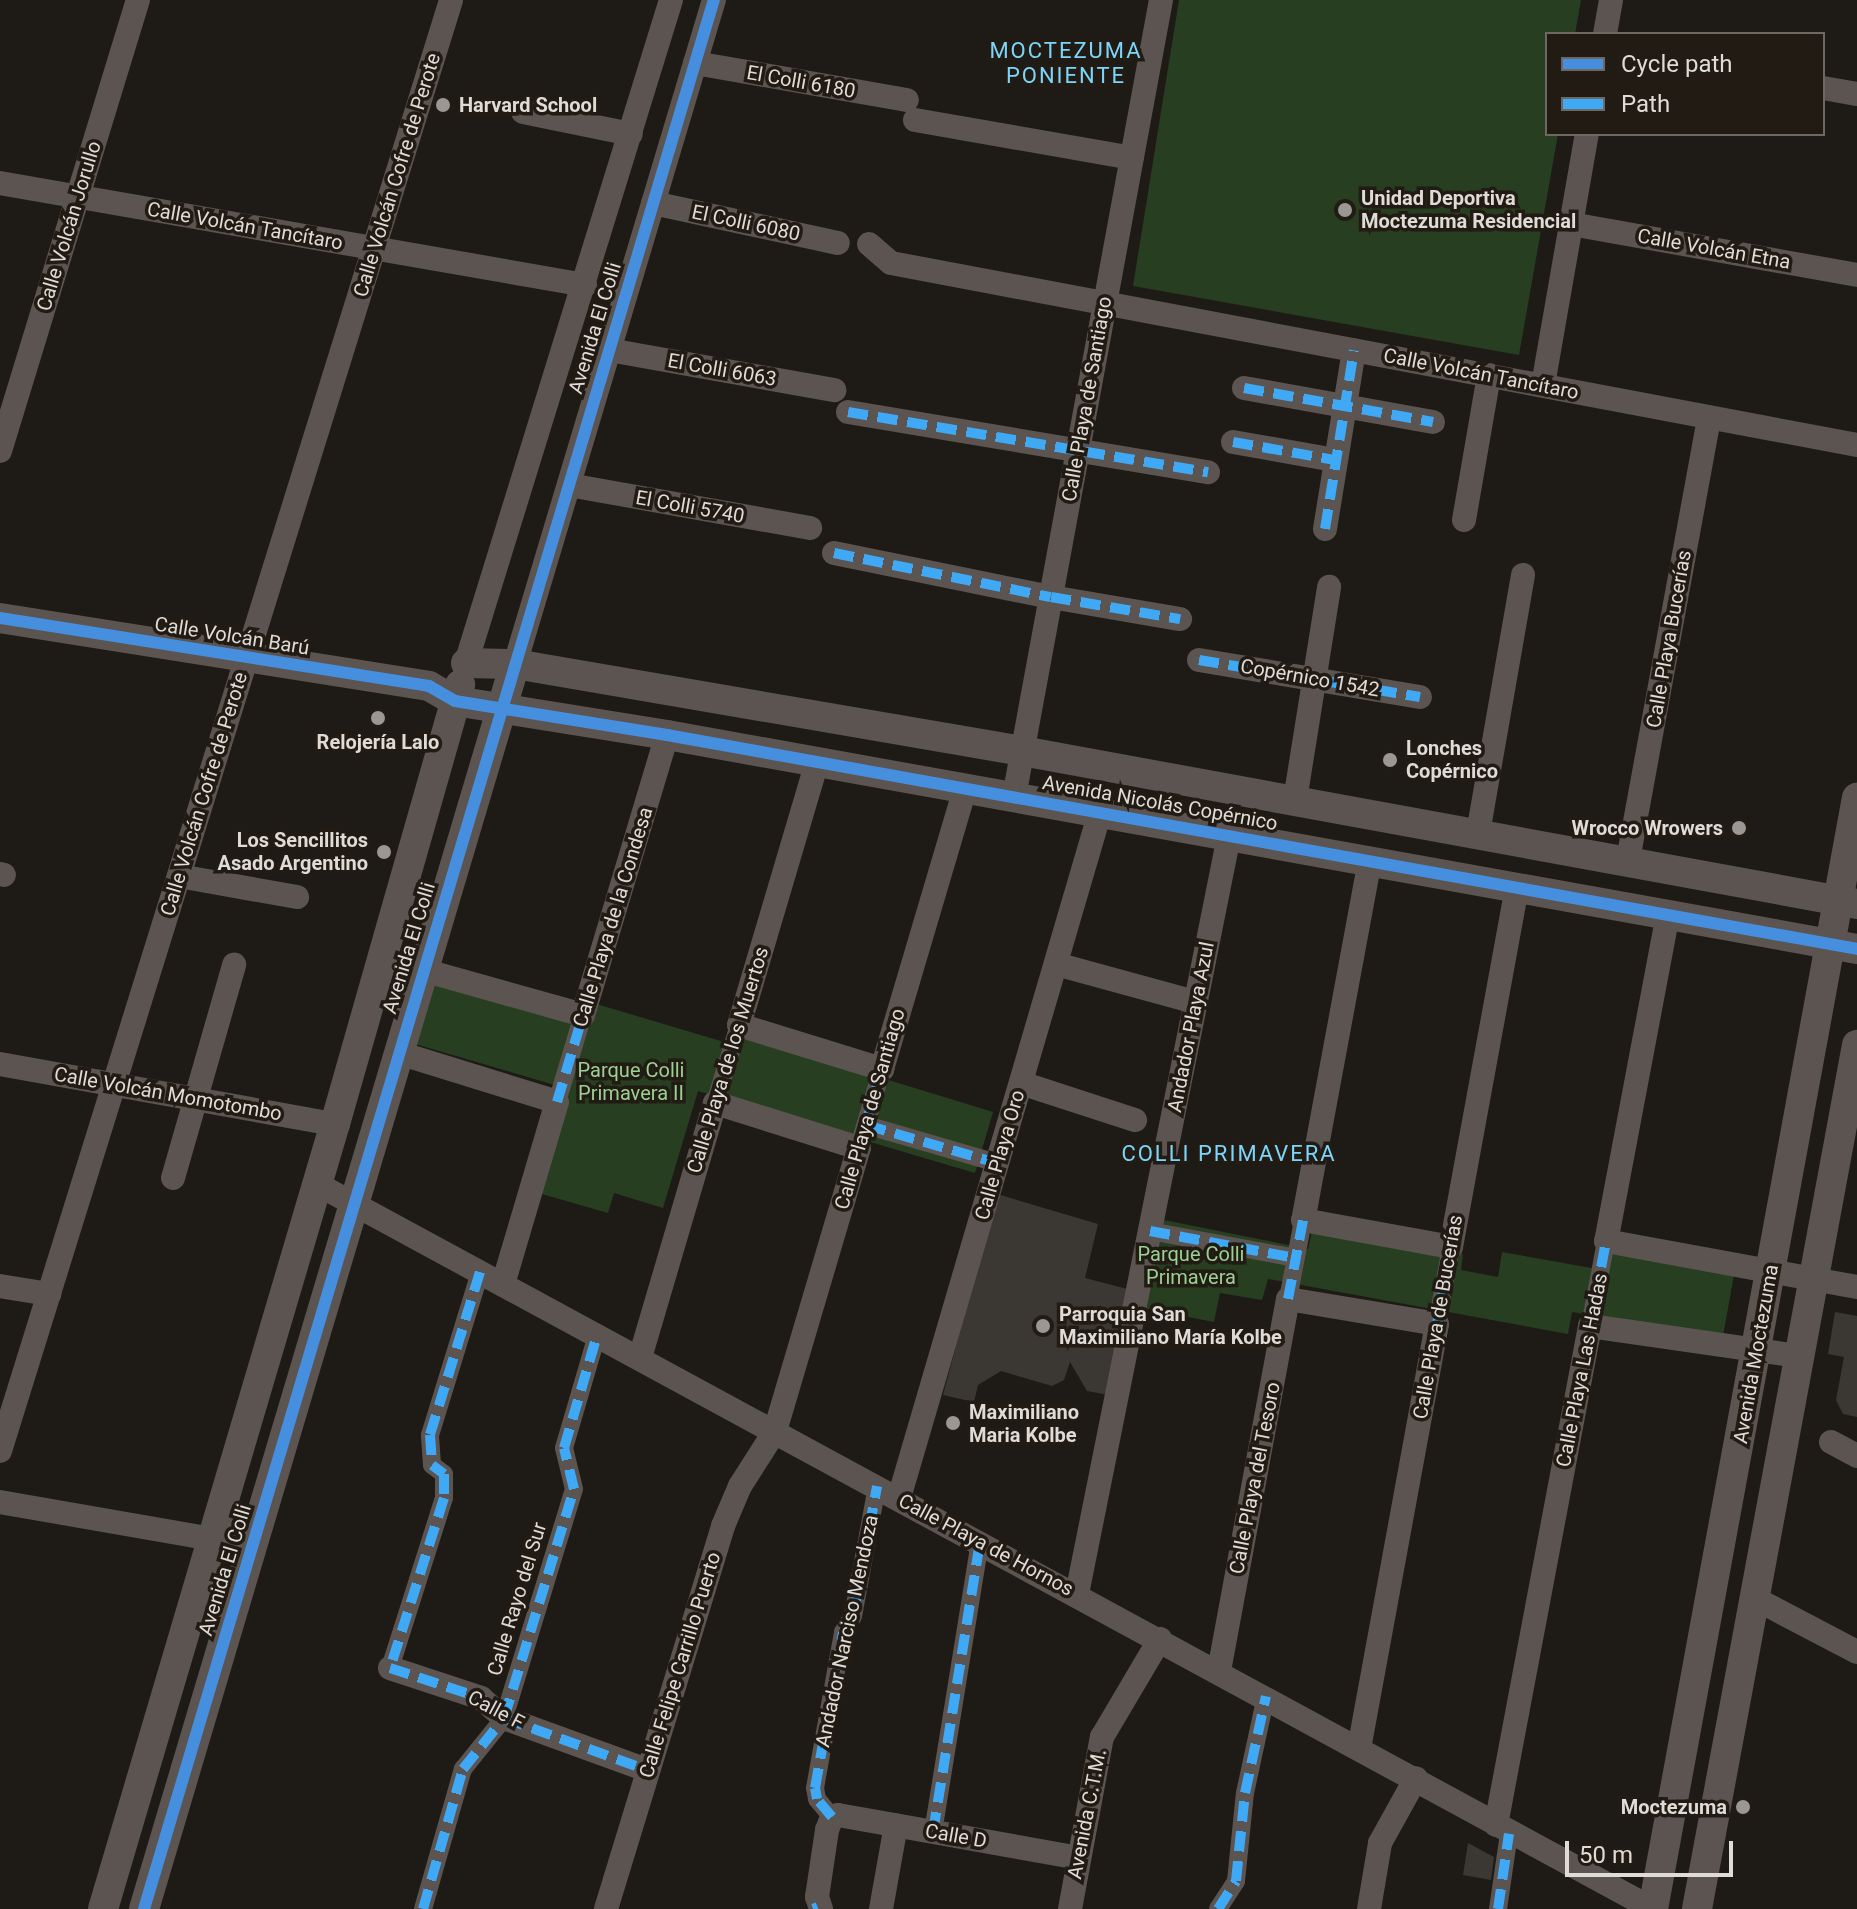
<!DOCTYPE html>
<meta charset="utf-8">
<style>
body{margin:0}
#map{position:relative;width:1857px;height:1909px;overflow:hidden;background:#1e1b17;font-family:Roboto,sans-serif}
div>[style]{position:absolute}
[style*='--x']{left:calc(var(--x)*1px);top:calc(var(--y)*1px);width:calc(var(--w)*1px);rotate:calc(var(--a)*1deg)}
.green>*{inset:0;background:#273e21}
.building>*{inset:0;background:#3b3834}
.pedestrian>*{height:18px;margin:-9px;padding:0 9px;transform-origin:9px;border-radius:9px;background:#5b5451}
.minor>*{height:24px;margin:-12px;padding:0 12px;transform-origin:12px;border-radius:12px;background:#5b5451}
.tertiary>*{height:30px;margin:-15px;padding:0 15px;transform-origin:15px;border-radius:15px;background:#5b5451}
.quiet>*{height:10px;margin-top:-5px;transform-origin:0;background:repeating-linear-gradient(90deg,#3fa9f5 0 20px,transparent 0 30px)}
.cycleway>*{height:12px;margin:-6px;padding:0 6px;transform-origin:6px;border-radius:6px;background:#468fdf}
.dots>*{width:22px;height:22px;translate:-50% -50%;box-sizing:border-box;border:4px solid #211b14;border-radius:50%}
span{translate:-50% -50%;white-space:nowrap;text-align:center;line-height:1.15;-webkit-text-stroke:7px #211b14;paint-order:stroke}
.street-label{font-size:20px;color:#dfdbd6}
.poi-label{font-size:20px;color:#dfdbd6;font-weight:700}
.left{translate:0 -50%;text-align:left}
.right{translate:-100% -50%;text-align:right}
.park-label{font-size:20px;color:#9bd192}
.neighbourhood-label{font-size:22px;color:#7cd5fa;letter-spacing:2px}
.legend{position:absolute;left:1545px;top:32px;width:280px;height:104px;box-sizing:border-box;background:#211b14;border:2px solid #6d6862;margin:0;padding:10px 14px;list-style:none;font-size:24px;color:#dfdbd6}
.legend li{display:flex;align-items:center;gap:16px;height:40px}
.legend b{width:40px;border:2px solid #6d6862}
.scale{position:absolute;left:1565px;top:1841px;width:168px;height:36px;box-sizing:border-box;border:4px solid #dfdbd6;border-top:0;padding-left:10px;font-size:24px;line-height:28px;white-space:nowrap;color:#dfdbd6;-webkit-text-stroke:6px #211b14;paint-order:stroke}
</style>
<div id="map">
<div class="green">
<div style="clip-path:polygon(1179px 0,1581px 0,1575px 34px,1547px 34px,1547px 134px,1558px 134px,1519px 355px,1133px 286px)"></div>
<div style="clip-path:polygon(434px 982px,593px 1003px,741px 1047px,745px 1036px,993px 1112px,975px 1173px,698px 1091px,663px 1208px,614px 1193px,608px 1213px,535px 1192px,565px 1088px,415px 1044px)"></div>
<div style="clip-path:polygon(1159px 1219px,1308px 1249px,1313px 1226px,1463px 1254px,1461px 1270px,1498px 1277px,1502px 1252px,1608px 1271px,1611px 1252px,1734px 1275px,1723px 1336px,1572px 1312px,1568px 1334px,1268px 1279px,1262px 1300px,1220px 1293px,1214px 1322px,1142px 1308px)"></div>
</div>
<div class="building">
<div style="clip-path:polygon(997px 1194px,1098px 1224px,1085px 1278px,1131px 1290px,1109px 1395px,1087px 1391px,1070px 1362px,1064px 1380px,1052px 1386px,1001px 1371px,978px 1385px,974px 1402px,943px 1395px)"></div>
<div style="clip-path:polygon(1835px 1312px,1857px 1316px,1857px 1417px,1843px 1414px,1836px 1400px,1844px 1357px,1828px 1354px)"></div>
<div style="clip-path:polygon(1468px 1843px,1494px 1857px,1491px 1880px,1463px 1875px)"></div>
</div>
<div class="pedestrian">
<div style="--x:557;--y:1102;--w:91;--a:-73.4"></div>
<div style="--x:715;--y:1103;--w:82;--a:-72.9"></div>
<div style="--x:866;--y:1125;--w:136;--a:16.2"></div>
<div style="--x:862;--y:1136;--w:70;--a:-73.4"></div>
<div style="--x:1150;--y:1231;--w:148;--a:10.5"></div>
<div style="--x:1288;--y:1299;--w:80;--a:-79.2"></div>
<div style="--x:1437;--y:1324;--w:78;--a:-79.7"></div>
<div style="--x:1590;--y:1326;--w:86;--a:-79.3"></div>
<div style="--x:390;--y:1668;--w:178;--a:-72.4"></div>
<div style="--x:444;--y:1498;--w:24;--a:-90"></div>
<div style="--x:444;--y:1474;--w:15;--a:-143"></div>
<div style="--x:432;--y:1465;--w:30;--a:-94"></div>
<div style="--x:430;--y:1435;--w:170;--a:-72.9"></div>
<div style="--x:832;--y:1817;--w:23;--a:-130"></div>
<div style="--x:817;--y:1799;--w:11;--a:-100"></div>
<div style="--x:815;--y:1788;--w:158;--a:-79.8"></div>
<div style="--x:843;--y:1632;--w:19;--a:-58"></div>
<div style="--x:853;--y:1616;--w:132;--a:-79.5"></div>
<div style="--x:933;--y:1832;--w:294;--a:-80.8"></div>
<div style="--x:423;--y:1909;--w:146;--a:-74.1"></div>
<div style="--x:463;--y:1769;--w:65;--a:-51.2"></div>
<div style="--x:504;--y:1718;--w:239;--a:-73"></div>
<div style="--x:574;--y:1489;--w:42;--a:-103.7"></div>
<div style="--x:564;--y:1448;--w:118;--a:-73.7"></div>
<div style="--x:1218;--y:1909;--w:33;--a:-57"></div>
<div style="--x:1236;--y:1881;--w:88;--a:-84.2"></div>
<div style="--x:1245;--y:1793;--w:99;--a:-77.8"></div>
<div style="--x:1498;--y:1909;--w:76;--a:-81.7"></div>
</div>
<div class="minor">
<div style="--x:1605;--y:34;--w:35;--a:-80"></div>
<div style="--x:695;--y:63;--w:215;--a:9.9"></div>
<div style="--x:1823;--y:88;--w:35;--a:10"></div>
<div style="--x:523;--y:112;--w:110;--a:11.5"></div>
<div style="--x:915;--y:120;--w:220;--a:9.9"></div>
<div style="--x:0;--y:183;--w:594;--a:9.89"></div>
<div style="--x:653;--y:203;--w:189;--a:12.2"></div>
<div style="--x:1571;--y:224;--w:291;--a:10.1"></div>
<div style="--x:869;--y:244;--w:29;--a:41"></div>
<div style="--x:891;--y:263;--w:983;--a:10.67"></div>
<div style="--x:609;--y:350;--w:229;--a:10.1"></div>
<div style="--x:1543;--y:385;--w:255;--a:-80.1"></div>
<div style="--x:1244;--y:388;--w:192;--a:10.2"></div>
<div style="--x:848;--y:412;--w:365;--a:9.5"></div>
<div style="--x:1233;--y:442;--w:104;--a:10"></div>
<div style="--x:0;--y:451;--w:472;--a:-73"></div>
<div style="--x:569;--y:485;--w:245;--a:10.1"></div>
<div style="--x:1464;--y:520;--w:147;--a:-80.2"></div>
<div style="--x:1325;--y:529;--w:181;--a:-80.8"></div>
<div style="--x:834;--y:553;--w:221;--a:11.5"></div>
<div style="--x:1051;--y:597;--w:131;--a:9.7"></div>
<div style="--x:1199;--y:660;--w:224;--a:9.5"></div>
<div style="--x:466;--y:663;--w:694;--a:-72.82"></div>
<div style="--x:515;--y:664;--w:693;--a:-73.32"></div>
<div style="--x:817;--y:762;--w:274;--a:106.5"></div>
<div style="--x:739;--y:1025;--w:150;--a:17.1"></div>
<div style="--x:882;--y:1069;--w:293;--a:-73.5"></div>
<div style="--x:1014;--y:797;--w:810;--a:-79.55"></div>
<div style="--x:1295;--y:800;--w:216;--a:-80.9"></div>
<div style="--x:1478;--y:833;--w:262;--a:-80.1"></div>
<div style="--x:1370;--y:860;--w:366;--a:100.5"></div>
<div style="--x:1303;--y:1220;--w:150;--a:10.3"></div>
<div style="--x:1451;--y:1247;--w:366;--a:-79.6"></div>
<div style="--x:1628;--y:860;--w:450;--a:-79.6"></div>
<div style="--x:0;--y:874;--w:4;--a:14"></div>
<div style="--x:179;--y:876;--w:120;--a:10.1"></div>
<div style="--x:1668;--y:914;--w:333;--a:100.7"></div>
<div style="--x:1606;--y:1241;--w:255;--a:10.4"></div>
<div style="--x:1056;--y:964;--w:144;--a:15.3"></div>
<div style="--x:423;--y:970;--w:166;--a:15.7"></div>
<div style="--x:583;--y:1015;--w:292;--a:-73.3"></div>
<div style="--x:399;--y:1053;--w:165;--a:17.2"></div>
<div style="--x:557;--y:1102;--w:190;--a:106.5"></div>
<div style="--x:0;--y:1064;--w:340;--a:10.2"></div>
<div style="--x:1021;--y:1083;--w:120;--a:18"></div>
<div style="--x:173;--y:1178;--w:222;--a:-74"></div>
<div style="--x:317;--y:1184;--w:1520;--a:28.49"></div>
<div style="--x:0;--y:1286;--w:50;--a:9.3"></div>
<div style="--x:1831;--y:1442;--w:30;--a:28"></div>
<div style="--x:0;--y:1451;--w:1519;--a:-72.73"></div>
<div style="--x:899;--y:1498;--w:715;--a:-73.67"></div>
<div style="--x:0;--y:1502;--w:215;--a:9.9"></div>
<div style="--x:212;--y:1539;--w:41;--a:15.8"></div>
<div style="--x:1077;--y:1594;--w:773;--a:-78.66"></div>
<div style="--x:1754;--y:1598;--w:116;--a:27.7"></div>
<div style="--x:390;--y:1668;--w:96;--a:18.2"></div>
<div style="--x:481;--y:1698;--w:30;--a:41"></div>
<div style="--x:504;--y:1718;--w:152;--a:20"></div>
<div style="--x:1219;--y:1671;--w:378;--a:-79.5"></div>
<div style="--x:1288;--y:1299;--w:151;--a:9.5"></div>
<div style="--x:1437;--y:1324;--w:430;--a:100.4"></div>
<div style="--x:1496;--y:1825;--w:508;--a:-79.33"></div>
<div style="--x:1590;--y:1326;--w:210;--a:8.2"></div>
<div style="--x:606;--y:1909;--w:400;--a:-73"></div>
<div style="--x:723;--y:1526;--w:43;--a:-67"></div>
<div style="--x:740;--y:1486;--w:65;--a:-57.5"></div>
<div style="--x:775;--y:1431;--w:295;--a:-73.5"></div>
<div style="--x:859;--y:1148;--w:151;--a:-162.6"></div>
<div style="--x:715;--y:1103;--w:266;--a:106.4"></div>
<div style="--x:821;--y:1909;--w:13;--a:-108"></div>
<div style="--x:817;--y:1897;--w:68;--a:-81.5"></div>
<div style="--x:827;--y:1830;--w:14;--a:-69"></div>
<div style="--x:832;--y:1817;--w:6;--a:-18"></div>
<div style="--x:838;--y:1815;--w:245;--a:10.1"></div>
<div style="--x:881;--y:1909;--w:85;--a:-79.9"></div>
<div style="--x:1070;--y:1909;--w:175;--a:-79.5"></div>
<div style="--x:1102;--y:1737;--w:114;--a:-59.4"></div>
<div style="--x:1369;--y:1909;--w:67;--a:-80.5"></div>
<div style="--x:1380;--y:1843;--w:74;--a:-61"></div>
</div>
<div class="tertiary">
<div style="--x:0;--y:618;--w:434;--a:9"></div>
<div style="--x:429;--y:686;--w:30;--a:30"></div>
<div style="--x:455;--y:701;--w:215;--a:9.1"></div>
<div style="--x:667;--y:735;--w:1209;--a:10.19"></div>
<div style="--x:466;--y:663;--w:49;--a:1.2"></div>
<div style="--x:515;--y:664;--w:514;--a:9.74"></div>
<div style="--x:1022;--y:751;--w:849;--a:10.38"></div>
<div style="--x:103;--y:1909;--w:819;--a:-73.54"></div>
<div style="--x:335;--y:1124;--w:457;--a:-74.1"></div>
<div style="--x:144;--y:1909;--w:1299;--a:-73.41"></div>
<div style="--x:1653;--y:1909;--w:1130;--a:-79.6"></div>
<div style="--x:1697;--y:1909;--w:879;--a:-79.51"></div>
</div>
<div class="quiet">
<div style="--x:1244;--y:388;--w:192;--a:10.2"></div>
<div style="--x:848;--y:412;--w:365;--a:9.5"></div>
<div style="--x:1233;--y:442;--w:104;--a:10"></div>
<div style="--x:1325;--y:529;--w:181;--a:-80.8"></div>
<div style="--x:834;--y:553;--w:221;--a:11.5"></div>
<div style="--x:1051;--y:597;--w:131;--a:9.7"></div>
<div style="--x:1199;--y:660;--w:224;--a:9.5"></div>
<div style="--x:557;--y:1102;--w:91;--a:-73.4"></div>
<div style="--x:715;--y:1103;--w:82;--a:-72.9"></div>
<div style="--x:866;--y:1125;--w:136;--a:16.2"></div>
<div style="--x:859;--y:1148;--w:82;--a:-73.8"></div>
<div style="--x:1150;--y:1231;--w:148;--a:10.5"></div>
<div style="--x:480;--y:1272;--w:170;--a:107.1"></div>
<div style="--x:430;--y:1435;--w:30;--a:86"></div>
<div style="--x:432;--y:1465;--w:15;--a:37"></div>
<div style="--x:444;--y:1474;--w:24;--a:90"></div>
<div style="--x:444;--y:1498;--w:178;--a:107.6"></div>
<div style="--x:390;--y:1668;--w:96;--a:18.2"></div>
<div style="--x:481;--y:1698;--w:30;--a:41"></div>
<div style="--x:504;--y:1718;--w:152;--a:20"></div>
<div style="--x:1288;--y:1299;--w:80;--a:-79.2"></div>
<div style="--x:1437;--y:1324;--w:78;--a:-79.7"></div>
<div style="--x:1590;--y:1326;--w:86;--a:-79.3"></div>
<div style="--x:832;--y:1817;--w:23;--a:-130"></div>
<div style="--x:817;--y:1799;--w:11;--a:-100"></div>
<div style="--x:815;--y:1788;--w:158;--a:-79.8"></div>
<div style="--x:843;--y:1632;--w:19;--a:-58"></div>
<div style="--x:853;--y:1616;--w:132;--a:-79.5"></div>
<div style="--x:933;--y:1832;--w:294;--a:-80.8"></div>
<div style="--x:423;--y:1909;--w:146;--a:-74.1"></div>
<div style="--x:463;--y:1769;--w:65;--a:-51.2"></div>
<div style="--x:504;--y:1718;--w:239;--a:-73"></div>
<div style="--x:574;--y:1489;--w:42;--a:-103.7"></div>
<div style="--x:564;--y:1448;--w:118;--a:-73.7"></div>
<div style="--x:813;--y:1909;--w:5;--a:-22"></div>
<div style="--x:1218;--y:1909;--w:33;--a:-57"></div>
<div style="--x:1236;--y:1881;--w:88;--a:-84.2"></div>
<div style="--x:1245;--y:1793;--w:99;--a:-77.8"></div>
<div style="--x:1498;--y:1909;--w:76;--a:-81.7"></div>
</div>
<div class="cycleway">
<div style="--x:0;--y:618;--w:434;--a:9"></div>
<div style="--x:429;--y:686;--w:30;--a:30"></div>
<div style="--x:455;--y:701;--w:215;--a:9.1"></div>
<div style="--x:667;--y:735;--w:1209;--a:10.19"></div>
<div style="--x:144;--y:1909;--w:1992;--a:-73.38"></div>
</div>
<div class="dots">
<div style="left:443px;top:105px;background:#9b9893"></div>
<div style="left:1345px;top:210px;background:#9b9893"></div>
<div style="left:378px;top:718px;background:#9b9893"></div>
<div style="left:1390px;top:760px;background:#9b9893"></div>
<div style="left:1739px;top:828px;background:#9b9893"></div>
<div style="left:384px;top:852px;background:#9b9893"></div>
<div style="left:1043px;top:1326px;background:#9b9893"></div>
<div style="left:953px;top:1423px;background:#9b9893"></div>
<div style="left:1743px;top:1807px;background:#9b9893"></div>
</div>
<div class="street-label">
<span style="left:801px;top:82px;rotate:10deg">El Colli 6180</span>
<span style="left:397px;top:175px;rotate:-73deg">Calle Volcán Cofre de Perote</span>
<span style="left:746px;top:223px;rotate:12deg">El Colli 6080</span>
<span style="left:69px;top:226px;rotate:-73deg">Calle Volcán Jorullo</span>
<span style="left:245px;top:226px;rotate:10deg">Calle Volcán Tancítaro</span>
<span style="left:1714px;top:249px;rotate:10deg">Calle Volcán Etna</span>
<span style="left:595px;top:328px;rotate:-73deg">Avenida El Colli</span>
<span style="left:722px;top:370px;rotate:10deg">El Colli 6063</span>
<span style="left:1481px;top:374px;rotate:11deg">Calle Volcán Tancítaro</span>
<span style="left:1087px;top:399px;rotate:-80deg">Calle Playa de Santiago</span>
<span style="left:690px;top:507px;rotate:10deg">El Colli 5740</span>
<span style="left:232px;top:636px;rotate:9deg">Calle Volcán Barú</span>
<span style="left:1669px;top:639px;rotate:-80deg">Calle Playa Bucerías</span>
<span style="left:1310px;top:678px;rotate:10deg">Copérnico 1542</span>
<span style="left:204px;top:794px;rotate:-73deg">Calle Volcán Cofre de Perote</span>
<span style="left:1160px;top:803px;rotate:10deg">Avenida Nicolás Copérnico</span>
<span style="left:613px;top:917px;rotate:-73deg">Calle Playa de la Condesa</span>
<span style="left:409px;top:948px;rotate:-73deg">Avenida El Colli</span>
<span style="left:1191px;top:1027px;rotate:-79deg">Andador Playa Azul</span>
<span style="left:728px;top:1060px;rotate:-73deg">Calle Playa de los Muertos</span>
<span style="left:168px;top:1094px;rotate:10deg">Calle Volcán Momotombo</span>
<span style="left:870px;top:1109px;rotate:-74deg">Calle Playa de Santiago</span>
<span style="left:1000px;top:1155px;rotate:-74deg">Calle Playa Oro</span>
<span style="left:1438px;top:1317px;rotate:-80deg">Calle Playa de Bucerías</span>
<span style="left:1756px;top:1354px;rotate:-80deg">Avenida Moctezuma</span>
<span style="left:1582px;top:1370px;rotate:-79deg">Calle Playa Las Hadas</span>
<span style="left:1255px;top:1478px;rotate:-79deg">Calle Playa del Tesoro</span>
<span style="left:986px;top:1545px;rotate:28deg">Calle Playa de Hornos</span>
<span style="left:225px;top:1570px;rotate:-73deg">Avenida El Colli</span>
<span style="left:517px;top:1599px;rotate:-73deg">Calle Rayo del Sur</span>
<span style="left:847px;top:1631px;rotate:-78deg">Andador Narciso Mendoza</span>
<span style="left:680px;top:1665px;rotate:-73deg">Calle Felipe Carrillo Puerto</span>
<span style="left:496px;top:1710px;rotate:28deg">Calle F</span>
<span style="left:1087px;top:1814px;rotate:-79deg">Avenida C.T.M.</span>
<span style="left:956px;top:1836px;rotate:10deg">Calle D</span>
</div>
<div class="poi-label">
<span class="left" style="left:459px;top:105px">Harvard School</span>
<span class="left" style="left:1361px;top:210px">Unidad Deportiva<br>Moctezuma Residencial</span>
<span style="left:378px;top:742px">Relojería Lalo</span>
<span class="left" style="left:1406px;top:760px">Lonches<br>Copérnico</span>
<span class="right" style="left:1723px;top:828px">Wrocco Wrowers</span>
<span class="right" style="left:368px;top:852px">Los Sencillitos<br>Asado Argentino</span>
<span class="left" style="left:1059px;top:1326px">Parroquia San<br>Maximiliano María Kolbe</span>
<span class="left" style="left:969px;top:1424px">Maximiliano<br>Maria Kolbe</span>
<span class="right" style="left:1727px;top:1807px">Moctezuma</span>
</div>
<div class="park-label">
<span style="left:631px;top:1082px">Parque Colli<br>Primavera II</span>
<span style="left:1191px;top:1266px">Parque Colli<br>Primavera</span>
</div>
<div class="neighbourhood-label">
<span style="left:1066px;top:63px">MOCTEZUMA<br>PONIENTE</span>
<span style="left:1229px;top:1154px">COLLI PRIMAVERA</span>
</div>
<ul class="legend">
<li><b style="height:10px;background:#468fdf"></b>Cycle path</li>
<li><b style="height:10px;background:#3fa9f5"></b>Path</li>
</ul>
<div class="scale">50 m</div>
</div>
